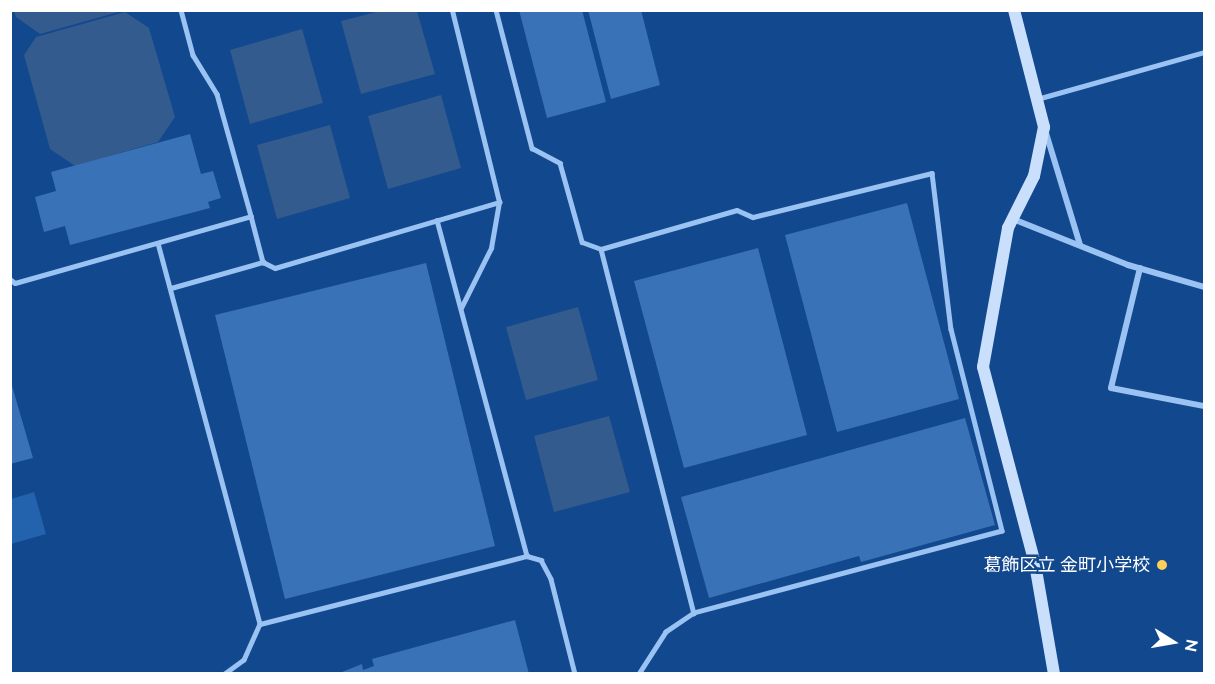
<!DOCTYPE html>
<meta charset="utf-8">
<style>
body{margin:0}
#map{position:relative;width:1215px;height:684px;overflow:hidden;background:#12488d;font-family:Raleway,"Noto Sans JP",sans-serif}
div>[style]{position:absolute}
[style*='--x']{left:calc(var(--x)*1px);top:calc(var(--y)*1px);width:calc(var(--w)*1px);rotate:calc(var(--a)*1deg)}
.green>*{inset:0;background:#2362ad}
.water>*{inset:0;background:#335b8e}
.building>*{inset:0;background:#3a72b7}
.lane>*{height:4.5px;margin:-2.25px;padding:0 2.25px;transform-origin:2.25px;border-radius:2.25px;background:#9ac2f2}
.street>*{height:6px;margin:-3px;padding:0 3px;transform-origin:3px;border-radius:3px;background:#9ac2f2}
.secondary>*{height:12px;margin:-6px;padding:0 6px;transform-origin:6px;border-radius:6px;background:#c9dffc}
.dots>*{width:16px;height:16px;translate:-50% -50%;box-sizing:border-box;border:3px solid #12488d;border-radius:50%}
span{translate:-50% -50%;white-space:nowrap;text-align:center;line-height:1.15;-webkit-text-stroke:5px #12488d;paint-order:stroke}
.poi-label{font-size:18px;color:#fff}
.right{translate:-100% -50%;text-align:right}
.frame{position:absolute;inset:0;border:12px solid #fff;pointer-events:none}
.north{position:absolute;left:1143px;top:612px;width:60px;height:60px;-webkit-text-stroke:4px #12488d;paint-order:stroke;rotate:101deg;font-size:16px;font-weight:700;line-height:24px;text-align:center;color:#fff}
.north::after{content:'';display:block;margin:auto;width:21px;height:27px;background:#fff;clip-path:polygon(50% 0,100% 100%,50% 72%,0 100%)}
</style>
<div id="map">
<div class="green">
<div style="clip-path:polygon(34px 492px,46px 534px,11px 544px,11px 499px)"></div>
</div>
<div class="water">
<div style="clip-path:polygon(14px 11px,14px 10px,122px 11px,40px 34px,16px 17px)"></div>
<div style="clip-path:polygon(380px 11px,417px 11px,435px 74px,361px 94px,341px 21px)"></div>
<div style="clip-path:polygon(125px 12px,149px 28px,175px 117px,158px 142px,75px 166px,50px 149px,24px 55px,36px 37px)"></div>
<div style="clip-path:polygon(302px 29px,323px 103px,250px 124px,230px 50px)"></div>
<div style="clip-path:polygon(441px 95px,461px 168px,388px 189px,368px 116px)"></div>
<div style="clip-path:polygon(330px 125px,350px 198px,277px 219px,257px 145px)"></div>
<div style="clip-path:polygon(578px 307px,598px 380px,526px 400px,506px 327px)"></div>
<div style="clip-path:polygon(609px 416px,630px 492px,554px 512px,534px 436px)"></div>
</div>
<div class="building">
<div style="clip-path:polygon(519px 10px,582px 10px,606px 102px,547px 118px)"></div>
<div style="clip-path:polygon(588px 10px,641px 10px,660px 85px,611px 99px)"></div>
<div style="clip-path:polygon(190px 134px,201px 174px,213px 171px,221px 198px,208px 202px,210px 208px,70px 245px,65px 226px,44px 232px,35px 197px,56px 191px,51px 172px)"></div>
<div style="clip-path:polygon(907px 203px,959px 399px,837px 432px,785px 235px)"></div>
<div style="clip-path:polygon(758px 248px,807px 435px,684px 468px,634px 281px)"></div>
<div style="clip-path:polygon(426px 263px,495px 546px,285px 599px,215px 315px)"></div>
<div style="clip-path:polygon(10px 379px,33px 458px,10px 464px)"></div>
<div style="clip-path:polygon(965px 418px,995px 525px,861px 562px,859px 556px,709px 598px,681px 497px)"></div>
<div style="clip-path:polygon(515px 620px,529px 674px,337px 674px,362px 664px,363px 670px,374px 666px,372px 659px)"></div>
</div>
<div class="lane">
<div style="--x:181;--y:10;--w:47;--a:75.1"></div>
<div style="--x:193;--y:55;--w:46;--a:58.4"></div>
<div style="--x:217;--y:94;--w:127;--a:74.4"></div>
<div style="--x:496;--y:10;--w:143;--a:75.4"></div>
<div style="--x:532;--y:148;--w:32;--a:28"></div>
<div style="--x:560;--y:163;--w:82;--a:74.4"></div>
<div style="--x:582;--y:242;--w:20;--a:20"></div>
<div style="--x:601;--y:249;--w:376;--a:75.7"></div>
<div style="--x:1037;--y:99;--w:173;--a:-15.7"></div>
<div style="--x:437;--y:220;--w:348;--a:75"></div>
<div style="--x:158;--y:243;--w:394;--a:75"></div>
<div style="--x:260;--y:624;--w:39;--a:114"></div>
<div style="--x:244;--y:660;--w:24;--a:144"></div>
<div style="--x:601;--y:249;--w:141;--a:-16"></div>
<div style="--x:737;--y:210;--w:17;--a:24"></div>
<div style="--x:753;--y:217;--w:184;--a:-13.8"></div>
<div style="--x:932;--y:173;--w:157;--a:83.1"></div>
<div style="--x:951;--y:329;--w:208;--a:75.8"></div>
<div style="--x:1002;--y:531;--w:319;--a:165.1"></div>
<div style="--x:694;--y:613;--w:34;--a:146"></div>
<div style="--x:666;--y:632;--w:50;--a:122.7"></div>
<div style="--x:10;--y:279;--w:6;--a:39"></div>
<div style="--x:15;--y:283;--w:245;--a:-15.8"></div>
<div style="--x:251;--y:216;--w:48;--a:75.4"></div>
<div style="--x:171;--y:288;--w:96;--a:-15.8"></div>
<div style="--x:263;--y:262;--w:13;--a:27"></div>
<div style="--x:275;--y:268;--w:234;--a:-16.4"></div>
<div style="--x:499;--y:202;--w:198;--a:-103.8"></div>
<div style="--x:461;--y:308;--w:67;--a:-63.4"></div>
<div style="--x:491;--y:248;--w:47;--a:-80.1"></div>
<div style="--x:260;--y:624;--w:276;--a:-14.3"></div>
<div style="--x:527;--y:556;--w:15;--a:16"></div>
<div style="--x:541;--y:560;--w:21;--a:62"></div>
<div style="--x:551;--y:579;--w:98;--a:75.8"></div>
</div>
<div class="street">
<div style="--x:1046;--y:133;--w:117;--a:73.1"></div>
<div style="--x:1013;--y:219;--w:124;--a:21.8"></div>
<div style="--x:1128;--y:265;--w:79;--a:16.1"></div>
<div style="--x:1140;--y:268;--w:123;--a:103.6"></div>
<div style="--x:1111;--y:388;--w:95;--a:11"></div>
</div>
<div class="secondary">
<div style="--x:1014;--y:10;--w:121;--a:75.6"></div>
<div style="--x:1044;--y:127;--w:50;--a:101.5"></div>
<div style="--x:1034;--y:176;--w:58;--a:116.6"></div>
<div style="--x:1008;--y:228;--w:141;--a:100.2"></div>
<div style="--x:983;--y:367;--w:204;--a:75.2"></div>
<div style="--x:1035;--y:564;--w:112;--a:80.2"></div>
</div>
<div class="dots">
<div style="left:1162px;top:565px;background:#ffcf5b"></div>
</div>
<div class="poi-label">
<span class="right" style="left:1150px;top:565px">葛飾区立 金町小学校</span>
</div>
<div class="frame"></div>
<div class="north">N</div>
</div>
